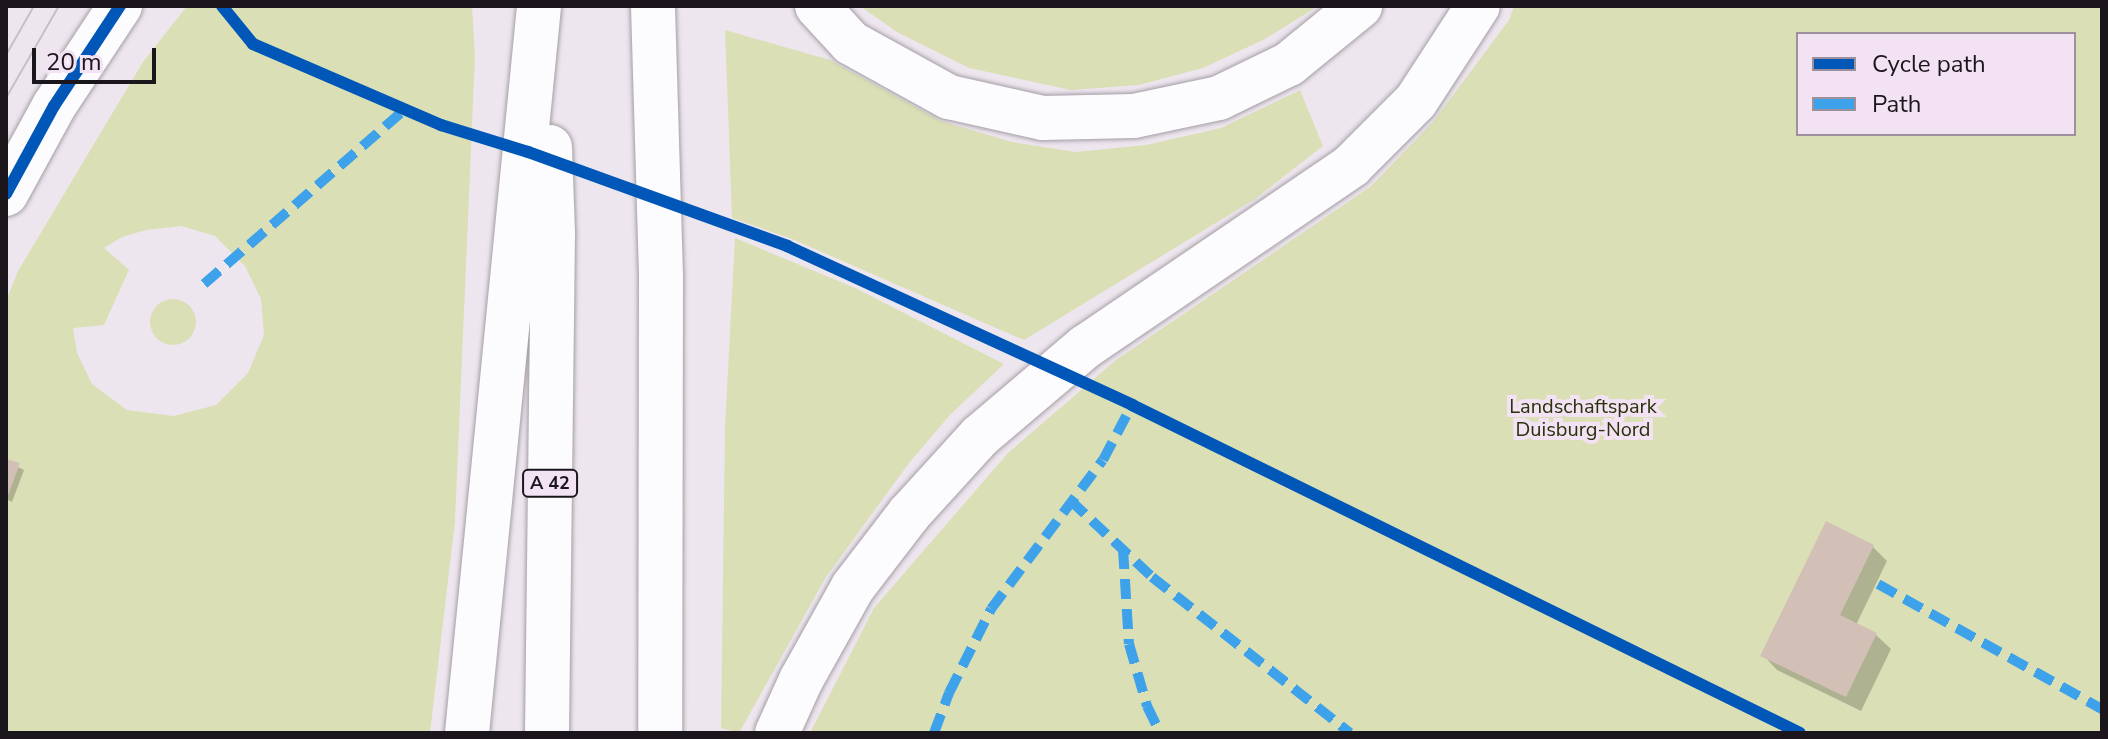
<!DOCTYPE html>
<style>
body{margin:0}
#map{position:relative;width:2108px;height:739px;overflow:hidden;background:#eee6ef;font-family:"Nunito Sans",sans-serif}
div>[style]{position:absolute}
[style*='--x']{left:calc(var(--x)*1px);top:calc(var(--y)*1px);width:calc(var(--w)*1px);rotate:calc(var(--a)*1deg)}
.green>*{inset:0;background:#dbdfb5}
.round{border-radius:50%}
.shadow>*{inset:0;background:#0003}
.building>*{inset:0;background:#d2c0b7}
.roads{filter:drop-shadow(0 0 2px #a49ea5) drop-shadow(0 0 2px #a49ea5)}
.major>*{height:44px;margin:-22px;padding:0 22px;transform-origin:22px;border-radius:22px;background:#fcfbfd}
.highway>*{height:44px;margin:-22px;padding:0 22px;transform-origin:22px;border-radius:22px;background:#fcfbfd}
.tram>*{height:2px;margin:-1px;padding:0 1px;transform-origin:1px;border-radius:1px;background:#c3c1c4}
.quiet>*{height:10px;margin-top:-5px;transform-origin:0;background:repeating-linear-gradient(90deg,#3da2ea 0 20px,transparent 0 30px)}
.cycleway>*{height:12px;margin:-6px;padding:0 6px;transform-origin:6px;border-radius:6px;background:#0057b8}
span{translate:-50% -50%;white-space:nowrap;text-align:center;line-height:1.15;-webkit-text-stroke:8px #f2e2f3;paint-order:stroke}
.shield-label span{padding:2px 6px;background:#f2e2f3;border:2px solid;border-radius:6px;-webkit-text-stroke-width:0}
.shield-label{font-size:18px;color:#1b161c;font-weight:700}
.park-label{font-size:20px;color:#2b3108}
.frame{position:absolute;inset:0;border:8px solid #1b161c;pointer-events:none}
.legend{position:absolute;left:1796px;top:32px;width:280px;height:104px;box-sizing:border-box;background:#f2e2f3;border:2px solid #9c909d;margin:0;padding:10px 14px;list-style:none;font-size:24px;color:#1b161c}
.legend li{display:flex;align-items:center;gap:16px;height:40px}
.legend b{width:40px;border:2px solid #9c909d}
.scale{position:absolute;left:32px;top:48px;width:124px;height:36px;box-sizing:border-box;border:4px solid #1b161c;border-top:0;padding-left:10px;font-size:24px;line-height:28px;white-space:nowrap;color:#1b161c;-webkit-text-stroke:6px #f2e2f3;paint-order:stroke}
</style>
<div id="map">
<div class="green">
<div style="clip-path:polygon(evenodd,187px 6px,472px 6px,475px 56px,455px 521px,430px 733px,6px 733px,6px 301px,18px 271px,143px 62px,187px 6px,181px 226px,215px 236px,245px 266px,261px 299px,264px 335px,248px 373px,216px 405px,174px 416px,127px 410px,92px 384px,77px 353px,73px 328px,104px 325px,129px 270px,104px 248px,122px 237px,146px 230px,181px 226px)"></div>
<div style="clip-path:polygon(860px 6px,1318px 6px,1265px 39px,1203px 68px,1139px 85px,1071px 90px,969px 68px,897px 32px)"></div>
<div style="clip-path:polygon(evenodd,1514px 6px,2102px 6px,2102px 733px,810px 733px,874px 608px,1008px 453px,1116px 360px,1370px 187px,1433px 122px,1509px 20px,1514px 6px,1798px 34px,2074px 34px,2074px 134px,1798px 134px,1798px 34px)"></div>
<div style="clip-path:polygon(725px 30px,830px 60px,941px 121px,1012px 142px,1076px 152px,1146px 145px,1221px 128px,1300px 90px,1323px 146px,1255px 199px,1024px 340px,792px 239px,732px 218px)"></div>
<div style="clip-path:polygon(735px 238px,855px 288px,1004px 364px,950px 415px,909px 463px,826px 577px,739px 733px,721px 728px,725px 426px)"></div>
<div class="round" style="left:150px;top:299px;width:46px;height:46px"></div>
</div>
<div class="shadow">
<div style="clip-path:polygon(6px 461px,24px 470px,12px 502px,6px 499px)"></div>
<div style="clip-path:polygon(1873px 547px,1887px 561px,1856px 625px,1876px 635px,1891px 649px,1861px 711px,1777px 670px,1763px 655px)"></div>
</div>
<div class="building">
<div style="clip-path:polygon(6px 459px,20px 463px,6px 501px)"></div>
<div style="clip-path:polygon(1826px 521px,1874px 545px,1840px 615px,1877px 633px,1846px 697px,1760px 656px)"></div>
</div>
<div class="roads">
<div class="major">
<div style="--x:6;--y:194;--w:100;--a:-61.4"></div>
<div style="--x:54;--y:106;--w:120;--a:-56.6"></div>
</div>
<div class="highway">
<div style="--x:653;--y:6;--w:272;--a:88.3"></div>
<div style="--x:661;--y:278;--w:455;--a:90.1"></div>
<div style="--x:817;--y:6;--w:50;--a:47.4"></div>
<div style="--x:851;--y:43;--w:112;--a:28.9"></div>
<div style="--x:949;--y:97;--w:96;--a:12.6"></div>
<div style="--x:1043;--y:118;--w:91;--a:-1.3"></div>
<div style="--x:1134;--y:116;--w:87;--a:-12"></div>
<div style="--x:1219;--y:98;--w:78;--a:-25.9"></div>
<div style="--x:1289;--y:64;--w:92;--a:-39.2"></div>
<div style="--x:467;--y:733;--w:731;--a:-84.34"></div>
<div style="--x:547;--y:733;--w:500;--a:-89.31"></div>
<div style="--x:553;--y:233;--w:86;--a:-92"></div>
<div style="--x:777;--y:733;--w:58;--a:-65.6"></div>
<div style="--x:801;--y:680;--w:107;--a:-60.8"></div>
<div style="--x:853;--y:587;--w:92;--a:-52.5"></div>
<div style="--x:909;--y:514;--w:105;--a:-47.7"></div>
<div style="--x:980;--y:436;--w:138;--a:-40.3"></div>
<div style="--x:1085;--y:347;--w:322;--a:-34.2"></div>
<div style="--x:1351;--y:166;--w:92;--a:-45"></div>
<div style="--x:1416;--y:101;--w:113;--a:-56.9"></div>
</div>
</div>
<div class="tram">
<div style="--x:6;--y:55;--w:56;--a:-60.3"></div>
<div style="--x:6;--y:98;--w:106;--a:-60.1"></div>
</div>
<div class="quiet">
<div style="--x:204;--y:284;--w:267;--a:-41"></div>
<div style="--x:1070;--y:500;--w:112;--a:43.2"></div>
<div style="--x:1152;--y:577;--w:252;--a:38.2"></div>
<div style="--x:1123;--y:549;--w:95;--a:86.4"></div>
<div style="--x:1129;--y:644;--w:65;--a:73.8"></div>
<div style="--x:1147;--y:706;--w:30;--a:64"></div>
<div style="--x:1878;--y:584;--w:257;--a:29.2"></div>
<div style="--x:934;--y:733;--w:43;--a:-69.4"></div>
<div style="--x:949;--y:693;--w:94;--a:-63.4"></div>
<div style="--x:991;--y:609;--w:186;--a:-53.1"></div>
<div style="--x:1103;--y:460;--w:62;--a:-62.2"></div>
</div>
<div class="cycleway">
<div style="--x:222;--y:6;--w:49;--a:50.8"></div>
<div style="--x:253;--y:44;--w:205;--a:23.3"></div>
<div style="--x:441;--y:125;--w:91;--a:17.2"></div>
<div style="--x:528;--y:152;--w:276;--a:19.9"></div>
<div style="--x:787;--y:246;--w:380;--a:24.7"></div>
<div style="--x:1132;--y:405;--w:744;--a:26.15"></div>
<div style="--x:6;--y:194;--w:100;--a:-61.4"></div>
<div style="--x:54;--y:106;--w:120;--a:-56.6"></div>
</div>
<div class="shield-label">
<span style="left:550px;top:483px">A 42</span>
</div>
<div class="park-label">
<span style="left:1583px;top:418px">Landschaftspark<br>Duisburg-Nord</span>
</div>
<div class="frame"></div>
<ul class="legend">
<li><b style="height:10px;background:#0057b8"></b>Cycle path</li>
<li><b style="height:10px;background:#3da2ea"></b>Path</li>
</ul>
<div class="scale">20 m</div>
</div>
